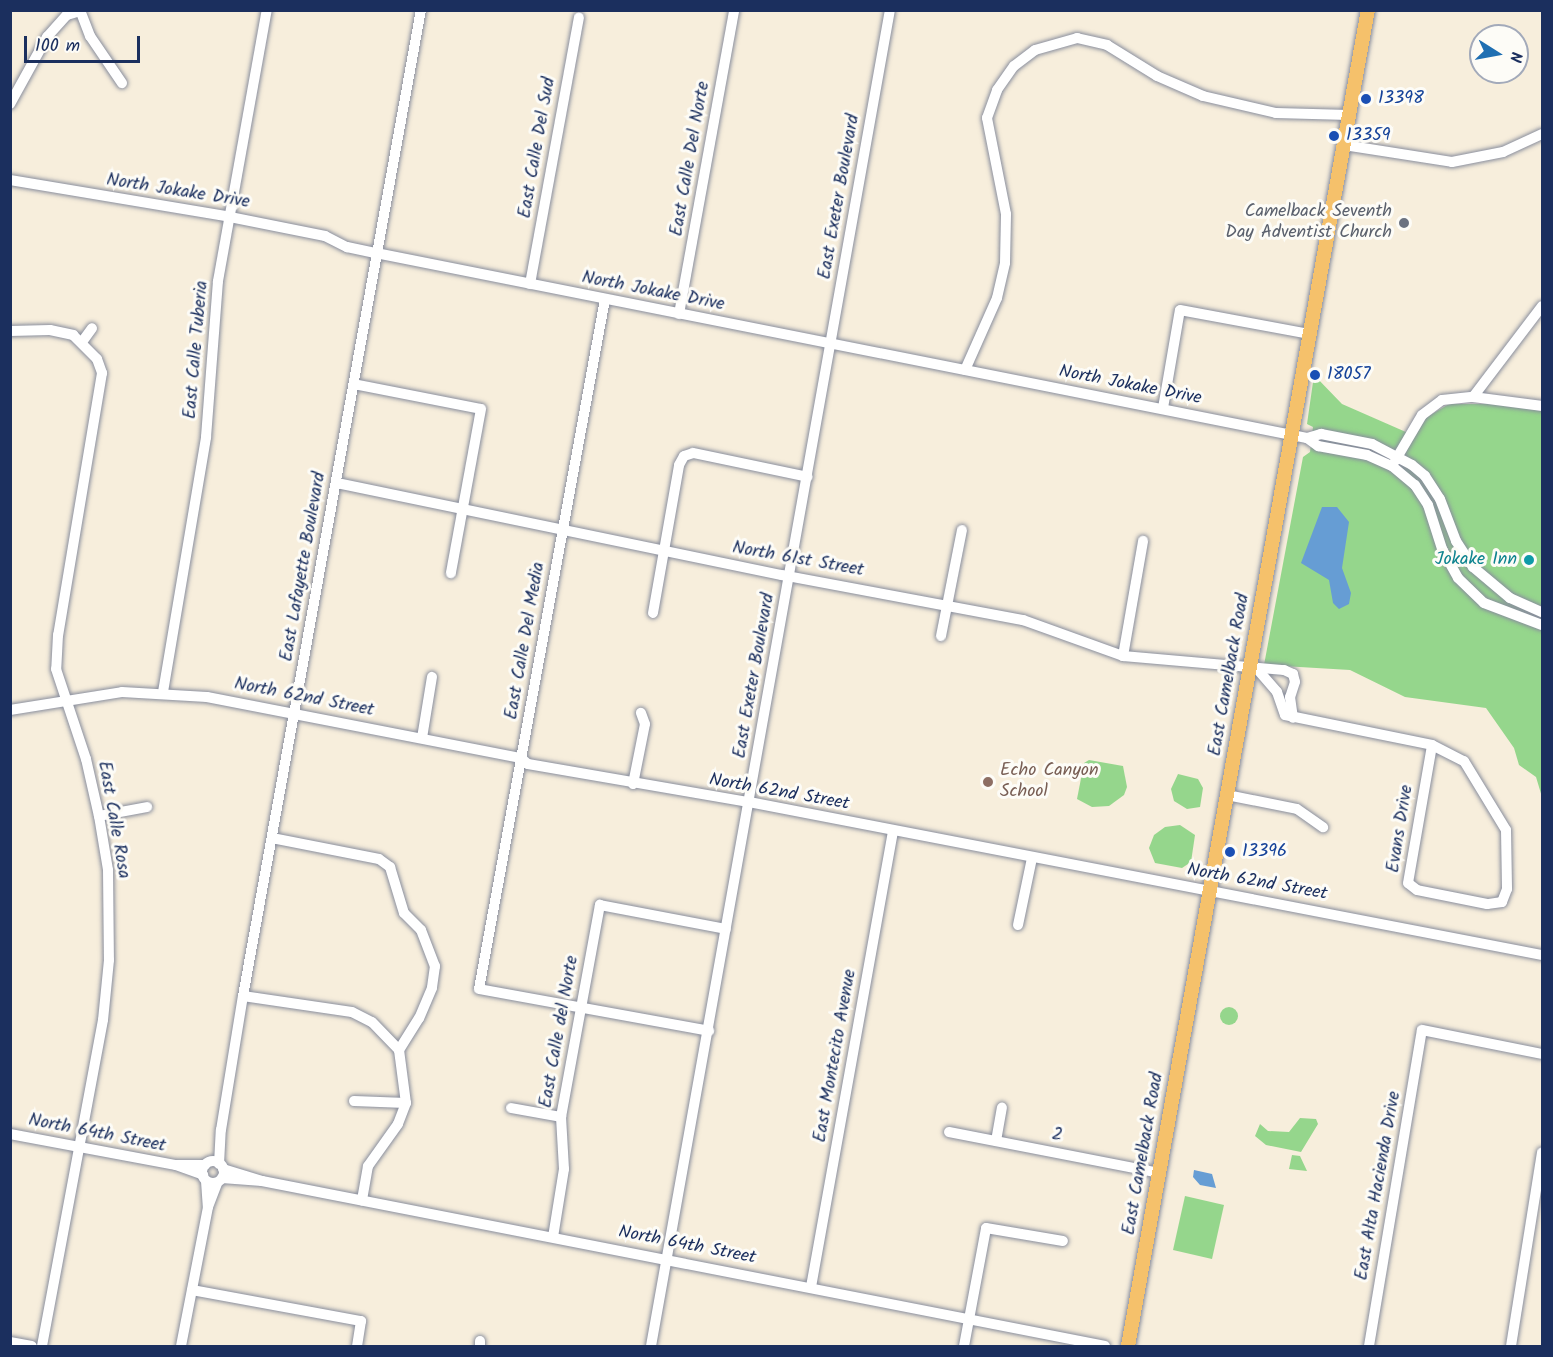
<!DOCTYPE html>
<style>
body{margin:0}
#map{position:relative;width:1553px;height:1357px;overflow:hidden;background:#f7eedc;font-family:Kalam,sans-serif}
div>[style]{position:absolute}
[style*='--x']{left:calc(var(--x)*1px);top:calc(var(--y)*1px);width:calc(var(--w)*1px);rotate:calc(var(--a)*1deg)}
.green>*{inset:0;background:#95d68c}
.round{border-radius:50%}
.water>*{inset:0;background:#669dd4}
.roads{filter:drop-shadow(0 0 2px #898e9d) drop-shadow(0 0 2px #898e9d)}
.minor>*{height:10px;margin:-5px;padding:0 5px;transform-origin:5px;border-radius:5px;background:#fff}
.minor>.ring{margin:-5px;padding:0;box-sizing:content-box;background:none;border:10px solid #fff;border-radius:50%}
.major>*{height:14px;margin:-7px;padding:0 7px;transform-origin:7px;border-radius:7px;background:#f5c16b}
.dots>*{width:16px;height:16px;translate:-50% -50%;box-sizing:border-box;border:3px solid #fdfcf7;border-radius:50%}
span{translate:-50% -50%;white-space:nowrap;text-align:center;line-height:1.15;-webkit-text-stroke:6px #fdfcf7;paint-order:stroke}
.transit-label{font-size:18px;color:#164399}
.left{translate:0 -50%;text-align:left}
.street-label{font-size:18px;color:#1b2f5e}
.worship-label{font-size:18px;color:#5b616d}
.right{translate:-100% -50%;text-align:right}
.culture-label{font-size:18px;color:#0d838f}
.education-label{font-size:18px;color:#785e54}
.frame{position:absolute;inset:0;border:12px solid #1b2f5e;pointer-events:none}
.north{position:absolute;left:1469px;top:24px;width:60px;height:60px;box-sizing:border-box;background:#fdfcf7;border:2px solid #a3aaba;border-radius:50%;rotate:101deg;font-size:16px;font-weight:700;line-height:24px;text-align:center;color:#1b2f5e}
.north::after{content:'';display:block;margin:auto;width:21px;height:27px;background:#1f6fb2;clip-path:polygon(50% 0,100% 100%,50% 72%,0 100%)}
.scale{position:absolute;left:24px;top:36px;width:116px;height:27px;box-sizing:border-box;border:3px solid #1b2f5e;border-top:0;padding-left:8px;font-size:18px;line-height:21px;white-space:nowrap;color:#1b2f5e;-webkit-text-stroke:4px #fdfcf7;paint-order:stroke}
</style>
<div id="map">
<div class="green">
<div style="clip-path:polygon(1314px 375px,1342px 404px,1415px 436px,1427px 417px,1449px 404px,1499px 404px,1542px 411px,1542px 797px,1536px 777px,1519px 765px,1514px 748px,1486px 708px,1405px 697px,1350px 670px,1264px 665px,1303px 457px,1310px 452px,1313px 427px,1307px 424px)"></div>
<div style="clip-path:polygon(1089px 760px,1123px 766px,1127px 787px,1124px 795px,1109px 806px,1092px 807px,1077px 799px,1084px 763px)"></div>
<div style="clip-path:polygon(1178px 774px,1198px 779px,1203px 788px,1200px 807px,1187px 809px,1174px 801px,1171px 789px)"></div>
<div style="clip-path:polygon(1180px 825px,1195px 835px,1191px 862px,1182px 868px,1155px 863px,1149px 848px,1154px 835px,1165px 827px)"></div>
<div class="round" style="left:1220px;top:1007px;width:18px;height:18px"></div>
<div style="clip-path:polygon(1300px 1118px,1316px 1119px,1318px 1124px,1301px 1152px,1266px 1145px,1255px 1136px,1260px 1124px,1268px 1131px,1289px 1132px)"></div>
<div style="clip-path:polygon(1292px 1155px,1300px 1156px,1307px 1171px,1289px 1169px)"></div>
<div style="clip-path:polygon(1185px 1196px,1224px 1205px,1212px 1259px,1173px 1250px)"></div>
</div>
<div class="water">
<div style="clip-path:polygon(1322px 507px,1337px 507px,1349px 522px,1342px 568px,1351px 593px,1349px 604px,1339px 609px,1333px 603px,1329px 580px,1301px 563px)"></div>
<div style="clip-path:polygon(1194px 1170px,1212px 1174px,1216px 1188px,1200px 1185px,1193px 1177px)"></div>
</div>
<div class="roads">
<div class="minor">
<div style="--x:80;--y:10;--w:28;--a:69"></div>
<div style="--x:90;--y:36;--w:57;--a:55.8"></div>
<div style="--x:10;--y:104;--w:77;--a:-61.1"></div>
<div style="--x:47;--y:37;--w:30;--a:-48"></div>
<div style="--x:67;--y:15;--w:14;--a:-17"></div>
<div style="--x:1344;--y:145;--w:109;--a:8.9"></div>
<div style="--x:1452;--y:162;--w:52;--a:-11.1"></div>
<div style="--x:1503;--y:152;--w:43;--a:-24.8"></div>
<div style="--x:10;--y:180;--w:223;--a:9.5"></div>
<div style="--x:230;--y:217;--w:97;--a:11.3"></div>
<div style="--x:325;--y:236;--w:25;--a:27"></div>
<div style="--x:347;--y:247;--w:30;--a:12"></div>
<div style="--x:376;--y:253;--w:949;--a:11.24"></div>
<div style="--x:1307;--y:438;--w:14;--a:36"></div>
<div style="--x:1318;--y:446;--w:50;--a:10.4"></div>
<div style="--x:1367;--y:455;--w:27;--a:24"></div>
<div style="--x:1392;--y:466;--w:30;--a:40"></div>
<div style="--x:1415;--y:485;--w:24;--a:57"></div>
<div style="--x:1428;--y:505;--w:46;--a:72.3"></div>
<div style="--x:1442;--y:549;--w:33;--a:61"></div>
<div style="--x:1458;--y:578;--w:36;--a:44"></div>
<div style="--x:1484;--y:603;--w:62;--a:20.8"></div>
<div style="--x:530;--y:284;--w:271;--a:-79.6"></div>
<div style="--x:605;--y:299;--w:701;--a:100.35"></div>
<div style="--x:479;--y:989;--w:234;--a:10.3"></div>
<div style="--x:679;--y:314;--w:309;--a:-79.7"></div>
<div style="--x:10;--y:331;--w:40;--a:-1.4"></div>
<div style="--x:50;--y:330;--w:24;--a:12"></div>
<div style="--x:73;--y:335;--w:34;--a:45"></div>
<div style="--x:97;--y:359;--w:15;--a:70"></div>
<div style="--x:102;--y:373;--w:266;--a:99.5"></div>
<div style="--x:58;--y:635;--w:34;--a:93"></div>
<div style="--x:56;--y:669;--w:95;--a:71.6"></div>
<div style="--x:86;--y:759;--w:58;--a:77.2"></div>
<div style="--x:99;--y:816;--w:55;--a:80.5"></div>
<div style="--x:108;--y:870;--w:90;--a:89.4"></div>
<div style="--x:109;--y:960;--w:60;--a:95.7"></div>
<div style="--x:103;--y:1020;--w:332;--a:100.6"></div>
<div style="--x:82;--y:342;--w:17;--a:-54"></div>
<div style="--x:965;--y:370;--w:79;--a:-66"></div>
<div style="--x:997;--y:298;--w:36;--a:-77"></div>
<div style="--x:1005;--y:263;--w:49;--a:-88.8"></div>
<div style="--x:1006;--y:214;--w:98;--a:-101.2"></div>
<div style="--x:987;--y:118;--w:30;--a:-70"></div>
<div style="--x:997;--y:90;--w:29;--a:-55"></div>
<div style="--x:1014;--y:66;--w:26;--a:-37"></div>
<div style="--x:1035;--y:50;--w:44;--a:-15.9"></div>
<div style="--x:1077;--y:38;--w:31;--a:13"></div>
<div style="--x:1107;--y:45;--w:59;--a:31.8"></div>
<div style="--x:1157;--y:76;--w:50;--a:23.5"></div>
<div style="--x:1203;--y:96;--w:75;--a:13.1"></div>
<div style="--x:1276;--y:113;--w:73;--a:1.6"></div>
<div style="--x:354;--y:384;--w:129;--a:11.1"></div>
<div style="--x:481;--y:409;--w:167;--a:100.4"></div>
<div style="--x:1473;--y:397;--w:114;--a:-52.8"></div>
<div style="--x:1163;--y:408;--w:99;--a:-80.2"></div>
<div style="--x:1180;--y:310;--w:131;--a:10.5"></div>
<div style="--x:1307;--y:438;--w:15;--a:-16"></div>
<div style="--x:1321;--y:434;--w:52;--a:11.1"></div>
<div style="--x:1372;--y:444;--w:45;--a:27.7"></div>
<div style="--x:1412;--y:465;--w:17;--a:40"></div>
<div style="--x:1425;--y:476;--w:27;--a:57"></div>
<div style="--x:1440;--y:499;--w:45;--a:69.1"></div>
<div style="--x:1456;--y:541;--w:31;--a:57"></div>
<div style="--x:1473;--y:567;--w:48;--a:40"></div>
<div style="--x:1510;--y:598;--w:35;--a:24"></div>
<div style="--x:1395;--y:461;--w:53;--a:-59.6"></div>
<div style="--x:1422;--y:415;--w:25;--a:-37"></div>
<div style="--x:1442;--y:400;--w:31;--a:-6"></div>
<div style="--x:1473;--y:397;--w:70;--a:7.4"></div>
<div style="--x:337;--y:483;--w:454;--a:11.7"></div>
<div style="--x:782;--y:575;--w:245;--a:10.6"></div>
<div style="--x:1023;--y:620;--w:106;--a:19.8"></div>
<div style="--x:1123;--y:656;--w:162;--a:5"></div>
<div style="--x:1284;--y:670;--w:10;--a:24"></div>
<div style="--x:1293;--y:674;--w:8;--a:76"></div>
<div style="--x:1295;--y:682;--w:16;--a:108"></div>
<div style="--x:1290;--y:697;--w:21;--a:82"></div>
<div style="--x:653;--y:613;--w:150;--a:-80"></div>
<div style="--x:679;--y:465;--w:10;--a:-61"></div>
<div style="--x:684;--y:456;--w:9;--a:-18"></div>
<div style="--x:693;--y:453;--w:117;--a:11.8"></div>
<div style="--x:941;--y:636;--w:108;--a:-78.8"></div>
<div style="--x:1123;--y:656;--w:117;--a:-80.1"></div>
<div style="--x:1258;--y:670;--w:29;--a:49"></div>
<div style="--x:1277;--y:692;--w:24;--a:71"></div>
<div style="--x:1285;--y:715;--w:150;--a:11.5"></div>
<div style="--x:1432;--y:745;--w:36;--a:27"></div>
<div style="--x:1464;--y:761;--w:81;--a:58.7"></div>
<div style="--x:1506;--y:830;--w:59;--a:89"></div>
<div style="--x:1507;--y:889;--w:14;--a:111"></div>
<div style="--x:1502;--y:902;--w:15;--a:172"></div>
<div style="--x:1487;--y:904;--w:71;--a:-168.7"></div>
<div style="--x:1417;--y:890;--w:11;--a:-142"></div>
<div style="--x:1408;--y:883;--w:140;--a:-80.1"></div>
<div style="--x:163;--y:692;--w:259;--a:-80.4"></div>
<div style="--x:206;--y:437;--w:156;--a:-85.6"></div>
<div style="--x:218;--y:281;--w:275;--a:-79.8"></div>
<div style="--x:10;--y:710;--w:113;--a:-9.1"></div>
<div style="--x:122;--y:692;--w:85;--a:3.4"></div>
<div style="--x:207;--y:697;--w:320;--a:11"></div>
<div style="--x:521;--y:758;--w:9;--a:41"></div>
<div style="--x:528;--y:764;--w:224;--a:9.8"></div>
<div style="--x:749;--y:802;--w:808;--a:10.92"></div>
<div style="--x:422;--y:738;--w:62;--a:-80.7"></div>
<div style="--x:633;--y:784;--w:61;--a:-78.7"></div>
<div style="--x:645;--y:724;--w:12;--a:-110"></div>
<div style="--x:1227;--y:795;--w:71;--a:11.3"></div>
<div style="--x:1297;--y:809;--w:32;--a:35"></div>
<div style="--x:99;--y:816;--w:49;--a:-10.6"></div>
<div style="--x:272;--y:838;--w:109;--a:11.1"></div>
<div style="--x:379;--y:859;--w:14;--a:36"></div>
<div style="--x:390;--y:867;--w:48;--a:73.1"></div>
<div style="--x:404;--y:913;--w:24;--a:45"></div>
<div style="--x:421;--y:930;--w:39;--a:69"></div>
<div style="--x:435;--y:966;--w:22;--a:98"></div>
<div style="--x:432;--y:988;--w:33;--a:113"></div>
<div style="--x:419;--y:1018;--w:38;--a:122"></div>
<div style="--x:399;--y:1050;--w:53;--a:82.5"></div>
<div style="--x:406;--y:1103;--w:22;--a:111"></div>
<div style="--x:398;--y:1124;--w:52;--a:125.5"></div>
<div style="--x:368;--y:1166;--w:35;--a:100"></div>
<div style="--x:1018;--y:925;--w:68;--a:-78.2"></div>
<div style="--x:243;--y:996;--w:110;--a:8.4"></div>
<div style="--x:352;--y:1012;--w:22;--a:27"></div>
<div style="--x:372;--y:1022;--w:39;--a:46"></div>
<div style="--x:354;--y:1101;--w:52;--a:2.2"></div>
<div style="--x:511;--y:1108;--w:51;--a:10.2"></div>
<div style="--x:949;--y:1132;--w:214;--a:11"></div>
<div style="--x:10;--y:1134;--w:169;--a:10.6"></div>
<div style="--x:176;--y:1165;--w:29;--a:20"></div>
<div style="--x:996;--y:1141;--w:34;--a:-80"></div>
<div class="ring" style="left:202px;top:1161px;width:12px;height:12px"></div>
<div style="--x:219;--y:1164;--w:34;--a:-87"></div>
<div style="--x:221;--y:1130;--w:136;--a:-80.7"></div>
<div style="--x:243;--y:996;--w:1002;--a:-79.77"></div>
<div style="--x:176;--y:1165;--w:29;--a:0"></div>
<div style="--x:223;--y:1169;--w:41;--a:17.1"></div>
<div style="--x:262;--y:1181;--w:859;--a:11.07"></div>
<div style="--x:222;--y:1178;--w:40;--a:4.3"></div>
<div style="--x:206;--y:1181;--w:26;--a:86"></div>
<div style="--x:553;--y:1237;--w:69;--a:-80.8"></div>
<div style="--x:564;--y:1169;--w:52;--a:-93.3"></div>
<div style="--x:561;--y:1117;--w:216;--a:-79.6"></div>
<div style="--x:600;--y:905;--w:128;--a:10.8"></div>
<div style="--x:811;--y:1287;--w:464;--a:-79.8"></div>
<div style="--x:192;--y:1290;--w:172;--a:10.4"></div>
<div style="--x:361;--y:1321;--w:25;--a:99"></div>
<div style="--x:10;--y:1342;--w:22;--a:10"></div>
<div style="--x:181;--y:1346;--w:142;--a:-79"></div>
<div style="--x:208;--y:1207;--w:26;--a:-69"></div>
<div style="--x:480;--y:1346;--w:5;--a:-90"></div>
<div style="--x:651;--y:1346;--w:1357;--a:-79.86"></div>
<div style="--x:964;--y:1346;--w:120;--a:-79.4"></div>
<div style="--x:986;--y:1228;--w:78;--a:9.6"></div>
<div style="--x:1369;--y:1346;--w:320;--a:-80.5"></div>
<div style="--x:1422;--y:1030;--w:122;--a:11.3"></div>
<div style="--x:1511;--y:1346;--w:196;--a:-80.9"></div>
</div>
<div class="major">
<div style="--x:1128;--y:1346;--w:1357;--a:-79.82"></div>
</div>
</div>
<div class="dots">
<div style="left:1366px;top:99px;background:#1a4fb4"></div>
<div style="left:1334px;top:136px;background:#1a4fb4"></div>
<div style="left:1404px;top:223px;background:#6b7280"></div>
<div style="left:1315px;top:375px;background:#1a4fb4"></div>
<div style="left:1529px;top:560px;background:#0f9aa8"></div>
<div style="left:988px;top:782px;background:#8d6e63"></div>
<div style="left:1230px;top:852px;background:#1a4fb4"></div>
</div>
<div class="transit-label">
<span class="left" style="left:1378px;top:99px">13398</span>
<span class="left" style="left:1346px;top:136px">13359</span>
<span class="left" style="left:1327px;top:375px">18057</span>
<span class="left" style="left:1242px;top:852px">13396</span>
</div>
<div class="street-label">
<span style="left:538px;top:148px;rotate:-80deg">East Calle Del Sud</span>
<span style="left:691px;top:159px;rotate:-80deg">East Calle Del Norte</span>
<span style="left:178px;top:192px;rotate:9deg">North Jokake Drive</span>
<span style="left:840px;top:197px;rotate:-80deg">East Exeter Boulevard</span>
<span style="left:653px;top:292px;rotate:11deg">North Jokake Drive</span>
<span style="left:197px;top:350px;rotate:-85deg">East Calle Tuberia</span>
<span style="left:1130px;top:386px;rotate:11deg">North Jokake Drive</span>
<span style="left:798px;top:560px;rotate:10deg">North 61st Street</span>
<span style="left:304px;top:567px;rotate:-80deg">East Lafayette Boulevard</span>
<span style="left:526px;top:641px;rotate:-80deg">East Calle Del Media</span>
<span style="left:1230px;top:675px;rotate:-80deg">East Camelback Road</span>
<span style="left:755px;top:676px;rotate:-80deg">East Exeter Boulevard</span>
<span style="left:304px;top:698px;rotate:11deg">North 62nd Street</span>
<span style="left:779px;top:793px;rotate:10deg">North 62nd Street</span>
<span style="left:113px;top:820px;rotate:80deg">East Calle Rosa</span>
<span style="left:1401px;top:829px;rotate:-81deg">Evans Drive</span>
<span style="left:1257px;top:883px;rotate:10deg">North 62nd Street</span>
<span style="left:560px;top:1032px;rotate:-80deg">East Calle del Norte</span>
<span style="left:836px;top:1056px;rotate:-80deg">East Montecito Avenue</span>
<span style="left:97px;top:1134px;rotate:11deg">North 64th Street</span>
<span style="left:1057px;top:1136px;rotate:11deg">2</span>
<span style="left:1144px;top:1154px;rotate:-80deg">East Camelback Road</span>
<span style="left:1379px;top:1186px;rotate:-80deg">East Alta Hacienda Drive</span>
<span style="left:687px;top:1246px;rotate:11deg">North 64th Street</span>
</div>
<div class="worship-label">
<span class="right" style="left:1392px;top:223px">Camelback Seventh<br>Day Adventist Church</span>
</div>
<div class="culture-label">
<span class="right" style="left:1517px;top:560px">Jokake Inn</span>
</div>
<div class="education-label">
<span class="left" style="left:1000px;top:782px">Echo Canyon<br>School</span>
</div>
<div class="frame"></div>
<div class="north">N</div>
<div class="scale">100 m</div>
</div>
